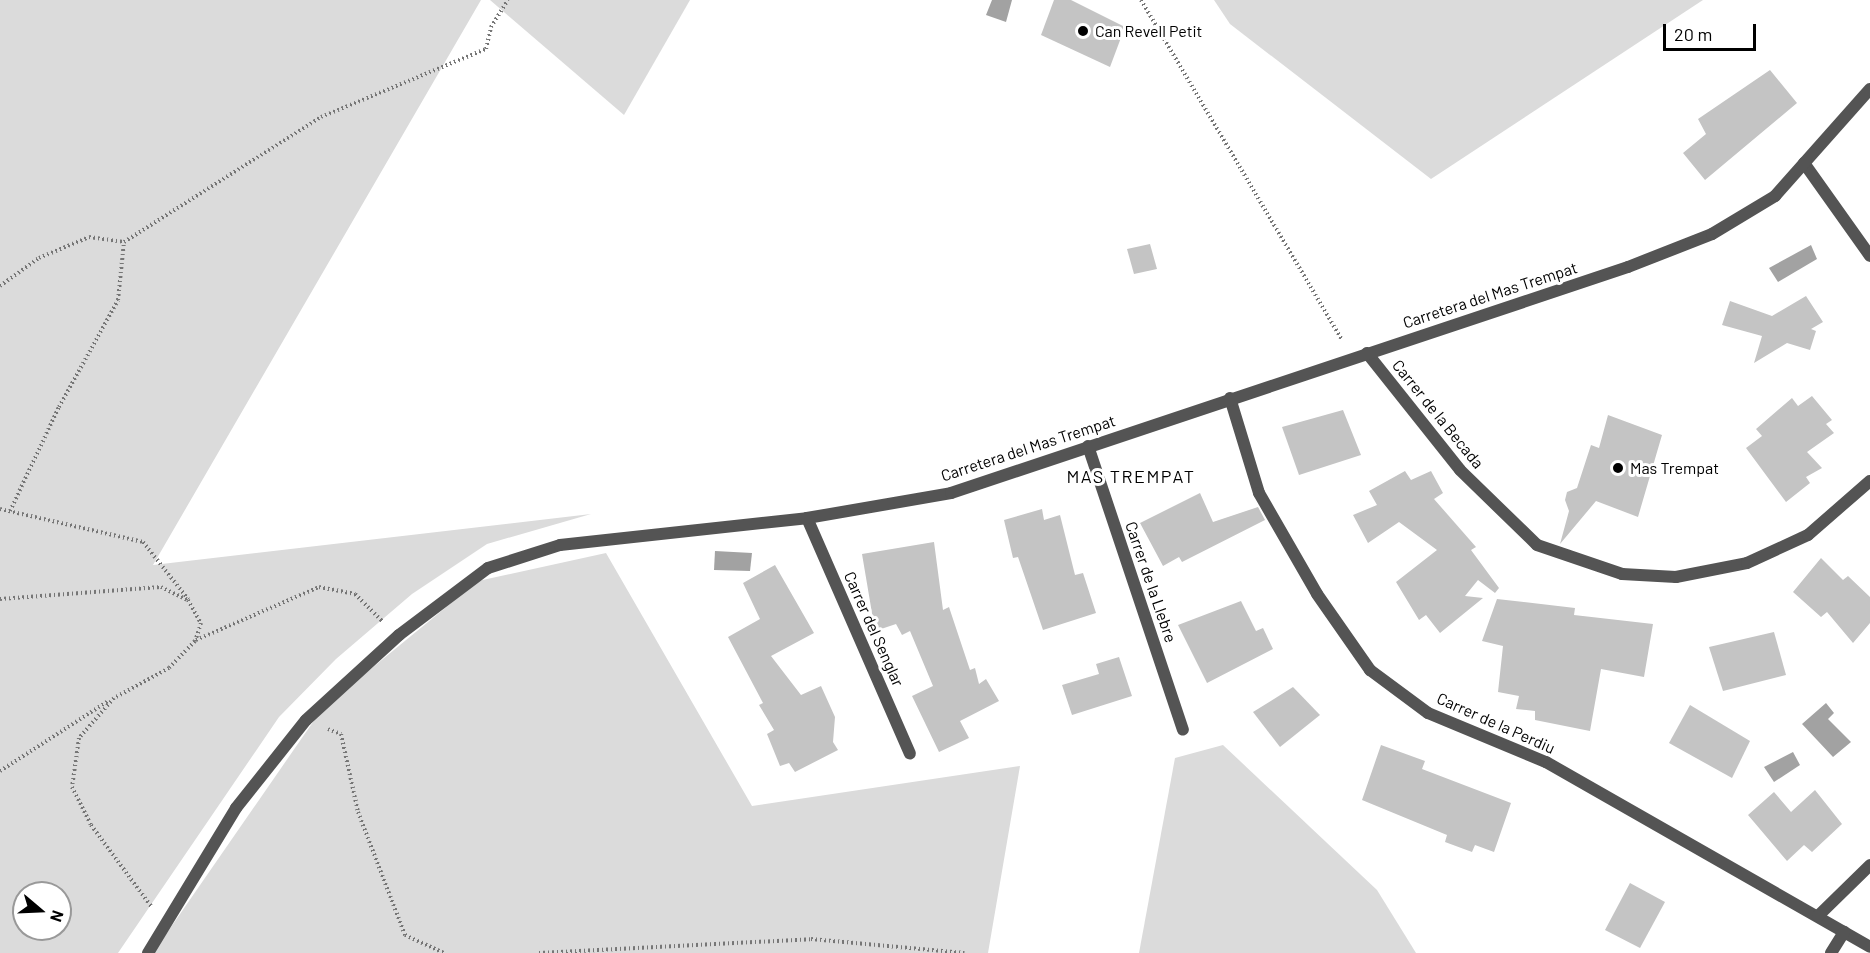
<!DOCTYPE html>
<style>
body{margin:0}
#map{position:relative;width:1870px;height:953px;overflow:hidden;background:#fff;font-family:Barlow,sans-serif}
div>[style]{position:absolute}
[style*='--x']{left:calc(var(--x)*1px);top:calc(var(--y)*1px);width:calc(var(--w)*1px);rotate:calc(var(--a)*1deg)}
.green>*{inset:0;background:#dbdbdb}
.water>*{inset:0;background:#a2a2a2}
.building>*{inset:0;background:#c4c4c4}
.path>*{height:4px;margin-top:-2px;transform-origin:0;background:repeating-linear-gradient(90deg,#767676 0 1.5px,transparent 0 4.5px)}
.minor>*{height:12px;margin:-6px;padding:0 6px;transform-origin:6px;border-radius:6px;background:#545454}
.dots>*{width:16px;height:16px;translate:-50% -50%;box-sizing:border-box;border:3px solid #fff;border-radius:50%}
span{translate:-50% -50%;white-space:nowrap;text-align:center;line-height:1.15;-webkit-text-stroke:6px #fff;paint-order:stroke}
.poi-label{font-size:16px;color:#000}
.left{translate:0 -50%;text-align:left}
.street-label{font-size:16px;color:#000}
.neighbourhood-label{font-size:18px;color:#000;letter-spacing:1.5px}
.north{position:absolute;left:12px;top:881px;width:60px;height:60px;box-sizing:border-box;background:#fff;border:2px solid #999;border-radius:50%;rotate:109deg;font-size:16px;font-weight:700;line-height:24px;text-align:center;color:#000}
.north::after{content:'';display:block;margin:auto;width:21px;height:27px;background:#000;clip-path:polygon(50% 0,100% 100%,50% 72%,0 100%)}
.scale{position:absolute;left:1663px;top:24px;width:93px;height:27px;box-sizing:border-box;border:3px solid #000;border-top:0;padding-left:8px;font-size:18px;line-height:21px;white-space:nowrap;color:#000;-webkit-text-stroke:4px #fff;paint-order:stroke}
</style>
<div id="map">
<div class="green">
<div style="clip-path:polygon(evenodd,0 0,481px 0,153px 565px,591px 514px,487px 544px,412px 594px,336px 659px,279px 717px,118px 953px,0 953px,0 0,24px 893px,60px 893px,60px 929px,24px 929px,24px 893px)"></div>
<div style="clip-path:polygon(490px 0,690px 0,624px 115px)"></div>
<div style="clip-path:polygon(1214px 0,1703px 0,1431px 179px,1230px 24px)"></div>
<div style="clip-path:polygon(606px 553px,752px 806px,1020px 766px,988px 953px,153px 953px,322px 709px,478px 581px)"></div>
<div style="clip-path:polygon(1223px 745px,1377px 890px,1416px 953px,1139px 953px,1175px 758px)"></div>
</div>
<div class="water">
<div style="clip-path:polygon(992px 0,1012px 0,1006px 22px,986px 15px)"></div>
<div style="clip-path:polygon(1811px 245px,1817px 259px,1778px 282px,1769px 268px)"></div>
<div style="clip-path:polygon(715px 551px,752px 553px,750px 571px,714px 570px)"></div>
<div style="clip-path:polygon(1826px 703px,1834px 713px,1828px 719px,1851px 742px,1833px 757px,1802px 724px)"></div>
<div style="clip-path:polygon(1793px 752px,1800px 765px,1774px 782px,1764px 767px)"></div>
</div>
<div class="building">
<div style="clip-path:polygon(1054px 0,1071px 0,1125px 27px,1110px 67px,1041px 35px)"></div>
<div style="clip-path:polygon(1770px 70px,1797px 103px,1705px 180px,1683px 153px,1706px 134px,1698px 119px)"></div>
<div style="clip-path:polygon(1150px 244px,1157px 269px,1134px 274px,1127px 249px)"></div>
<div style="clip-path:polygon(1806px 296px,1823px 322px,1811px 329px,1816px 331px,1810px 350px,1787px 343px,1754px 363px,1762px 336px,1722px 325px,1730px 301px,1772px 316px)"></div>
<div style="clip-path:polygon(1812px 396px,1832px 420px,1826px 424px,1834px 433px,1807px 452px,1822px 468px,1806px 477px,1810px 483px,1786px 502px,1746px 448px,1762px 436px,1756px 429px,1792px 398px,1798px 406px)"></div>
<div style="clip-path:polygon(1343px 410px,1361px 455px,1299px 475px,1282px 427px)"></div>
<div style="clip-path:polygon(1608px 415px,1662px 435px,1638px 517px,1596px 501px,1560px 544px,1569px 511px,1565px 500px,1567px 492px,1577px 488px,1591px 445px,1599px 448px)"></div>
<div style="clip-path:polygon(1405px 471px,1411px 480px,1431px 471px,1443px 493px,1434px 499px,1476px 547px,1471px 550px,1499px 588px,1495px 593px,1478px 580px,1465px 596px,1483px 598px,1440px 633px,1426px 615px,1419px 620px,1396px 582px,1437px 550px,1399px 522px,1368px 543px,1353px 515px,1377px 505px,1369px 491px)"></div>
<div style="clip-path:polygon(1200px 493px,1213px 522px,1258px 507px,1265px 520px,1182px 562px,1179px 557px,1163px 566px,1140px 523px)"></div>
<div style="clip-path:polygon(1042px 509px,1044px 520px,1060px 515px,1075px 575px,1083px 573px,1096px 613px,1043px 630px,1018px 557px,1013px 558px,1004px 520px)"></div>
<div style="clip-path:polygon(934px 542px,943px 610px,949px 607px,970px 670px,975px 668px,979px 684px,986px 679px,999px 701px,960px 721px,969px 738px,939px 752px,912px 696px,933px 686px,910px 631px,902px 635px,896px 624px,875px 631px,862px 554px)"></div>
<div style="clip-path:polygon(1821px 558px,1843px 580px,1848px 576px,1870px 597px,1870px 623px,1853px 643px,1827px 612px,1821px 617px,1793px 592px)"></div>
<div style="clip-path:polygon(775px 565px,814px 633px,771px 656px,801px 695px,821px 686px,835px 717px,833px 742px,838px 750px,795px 772px,789px 763px,780px 766px,767px 734px,774px 730px,759px 705px,763px 703px,728px 637px,760px 619px,743px 583px)"></div>
<div style="clip-path:polygon(1497px 599px,1575px 608px,1574px 615px,1653px 624px,1644px 677px,1601px 669px,1590px 731px,1535px 720px,1535px 711px,1516px 709px,1519px 696px,1498px 692px,1503px 646px,1482px 641px)"></div>
<div style="clip-path:polygon(1241px 601px,1256px 631px,1263px 628px,1273px 649px,1207px 683px,1178px 625px)"></div>
<div style="clip-path:polygon(1774px 632px,1786px 675px,1723px 691px,1709px 647px)"></div>
<div style="clip-path:polygon(1119px 657px,1132px 696px,1072px 715px,1062px 685px,1099px 674px,1096px 664px)"></div>
<div style="clip-path:polygon(1293px 687px,1320px 715px,1280px 747px,1253px 712px)"></div>
<div style="clip-path:polygon(1690px 705px,1750px 741px,1732px 778px,1669px 743px)"></div>
<div style="clip-path:polygon(1381px 745px,1425px 761px,1422px 769px,1511px 803px,1494px 852px,1475px 845px,1472px 852px,1445px 842px,1447px 835px,1362px 800px)"></div>
<div style="clip-path:polygon(1815px 790px,1842px 824px,1812px 852px,1804px 845px,1787px 861px,1748px 815px,1774px 792px,1791px 812px)"></div>
<div style="clip-path:polygon(1630px 883px,1665px 902px,1640px 948px,1605px 930px)"></div>
</div>
<div class="path">
<div style="--x:1141;--y:0;--w:395;--a:59.4"></div>
<div style="--x:0;--y:286;--w:48;--a:-35.7"></div>
<div style="--x:39;--y:258;--w:54;--a:-22.8"></div>
<div style="--x:89;--y:237;--w:35;--a:8"></div>
<div style="--x:124;--y:242;--w:233;--a:-32.4"></div>
<div style="--x:321;--y:117;--w:178;--a:-22.4"></div>
<div style="--x:486;--y:49;--w:23;--a:-77"></div>
<div style="--x:491;--y:27;--w:32;--a:-58"></div>
<div style="--x:0;--y:509;--w:147;--a:13"></div>
<div style="--x:143;--y:542;--w:73;--a:51.7"></div>
<div style="--x:10;--y:511;--w:115;--a:-64.8"></div>
<div style="--x:59;--y:407;--w:122;--a:-61.1"></div>
<div style="--x:118;--y:300;--w:58;--a:-84.1"></div>
<div style="--x:0;--y:599;--w:161;--a:-4.3"></div>
<div style="--x:161;--y:587;--w:30;--a:26"></div>
<div style="--x:188;--y:600;--w:26;--a:61"></div>
<div style="--x:201;--y:623;--w:19;--a:108"></div>
<div style="--x:195;--y:641;--w:37;--a:134"></div>
<div style="--x:169;--y:668;--w:63;--a:151.4"></div>
<div style="--x:114;--y:698;--w:53;--a:131.2"></div>
<div style="--x:79;--y:738;--w:49;--a:98.1"></div>
<div style="--x:72;--y:787;--w:42;--a:63.4"></div>
<div style="--x:91;--y:825;--w:101;--a:53.5"></div>
<div style="--x:196;--y:640;--w:134;--a:-23.3"></div>
<div style="--x:319;--y:587;--w:37;--a:11"></div>
<div style="--x:355;--y:594;--w:40;--a:45"></div>
<div style="--x:328;--y:729;--w:14;--a:21"></div>
<div style="--x:341;--y:734;--w:80;--a:77.7"></div>
<div style="--x:358;--y:812;--w:132;--a:69.1"></div>
<div style="--x:405;--y:935;--w:43;--a:24.8"></div>
<div style="--x:0;--y:771;--w:129;--a:-32.9"></div>
<div style="--x:539;--y:953;--w:272;--a:-2.9"></div>
<div style="--x:811;--y:939;--w:154;--a:5.2"></div>
</div>
<div class="minor">
<div style="--x:1804;--y:163;--w:114;--a:54.6"></div>
<div style="--x:1367;--y:353;--w:149;--a:51.5"></div>
<div style="--x:1460;--y:470;--w:107;--a:44.2"></div>
<div style="--x:1537;--y:545;--w:90;--a:18.8"></div>
<div style="--x:1622;--y:574;--w:54;--a:3.2"></div>
<div style="--x:1676;--y:577;--w:72;--a:-11.2"></div>
<div style="--x:1747;--y:563;--w:67;--a:-24.7"></div>
<div style="--x:1808;--y:535;--w:82;--a:-41.1"></div>
<div style="--x:1230;--y:398;--w:99;--a:73"></div>
<div style="--x:1259;--y:493;--w:116;--a:60.1"></div>
<div style="--x:1317;--y:594;--w:93;--a:55.1"></div>
<div style="--x:1370;--y:670;--w:72;--a:36.6"></div>
<div style="--x:1428;--y:713;--w:128;--a:22.6"></div>
<div style="--x:1546;--y:762;--w:373;--a:29.7"></div>
<div style="--x:1088;--y:446;--w:299;--a:71.5"></div>
<div style="--x:807;--y:518;--w:257;--a:66.4"></div>
<div style="--x:1818;--y:916;--w:73;--a:-44.4"></div>
<div style="--x:148;--y:953;--w:170;--a:-58.7"></div>
<div style="--x:236;--y:808;--w:112;--a:-51.5"></div>
<div style="--x:306;--y:720;--w:126;--a:-42.4"></div>
<div style="--x:399;--y:635;--w:111;--a:-37"></div>
<div style="--x:488;--y:568;--w:76;--a:-17.7"></div>
<div style="--x:560;--y:545;--w:248;--a:-6.2"></div>
<div style="--x:807;--y:518;--w:146;--a:-9.8"></div>
<div style="--x:951;--y:493;--w:714;--a:-18.46"></div>
<div style="--x:1628;--y:267;--w:90;--a:-21.4"></div>
<div style="--x:1712;--y:234;--w:74;--a:-31.1"></div>
<div style="--x:1775;--y:196;--w:143;--a:-48.4"></div>
<div style="--x:1831;--y:953;--w:25;--a:-58"></div>
</div>
<div class="dots">
<div style="left:1083px;top:31px;background:#000"></div>
<div style="left:1618px;top:468px;background:#000"></div>
</div>
<div class="poi-label">
<span class="left" style="left:1095px;top:31px">Can Revell Petit</span>
<span class="left" style="left:1630px;top:468px">Mas Trempat</span>
</div>
<div class="street-label">
<span style="left:1490px;top:295px;rotate:-18deg">Carretera del Mas Trempat</span>
<span style="left:1438px;top:414px;rotate:51deg">Carrer de la Becada</span>
<span style="left:1028px;top:448px;rotate:-18deg">Carretera del Mas Trempat</span>
<span style="left:1151px;top:582px;rotate:71deg">Carrer de la Llebre</span>
<span style="left:874px;top:629px;rotate:66deg">Carrer del Senglar</span>
<span style="left:1496px;top:723px;rotate:24deg">Carrer de la Perdiu</span>
</div>
<div class="neighbourhood-label">
<span style="left:1131px;top:476px">MAS TREMPAT</span>
</div>
<div class="north">N</div>
<div class="scale">20 m</div>
</div>
